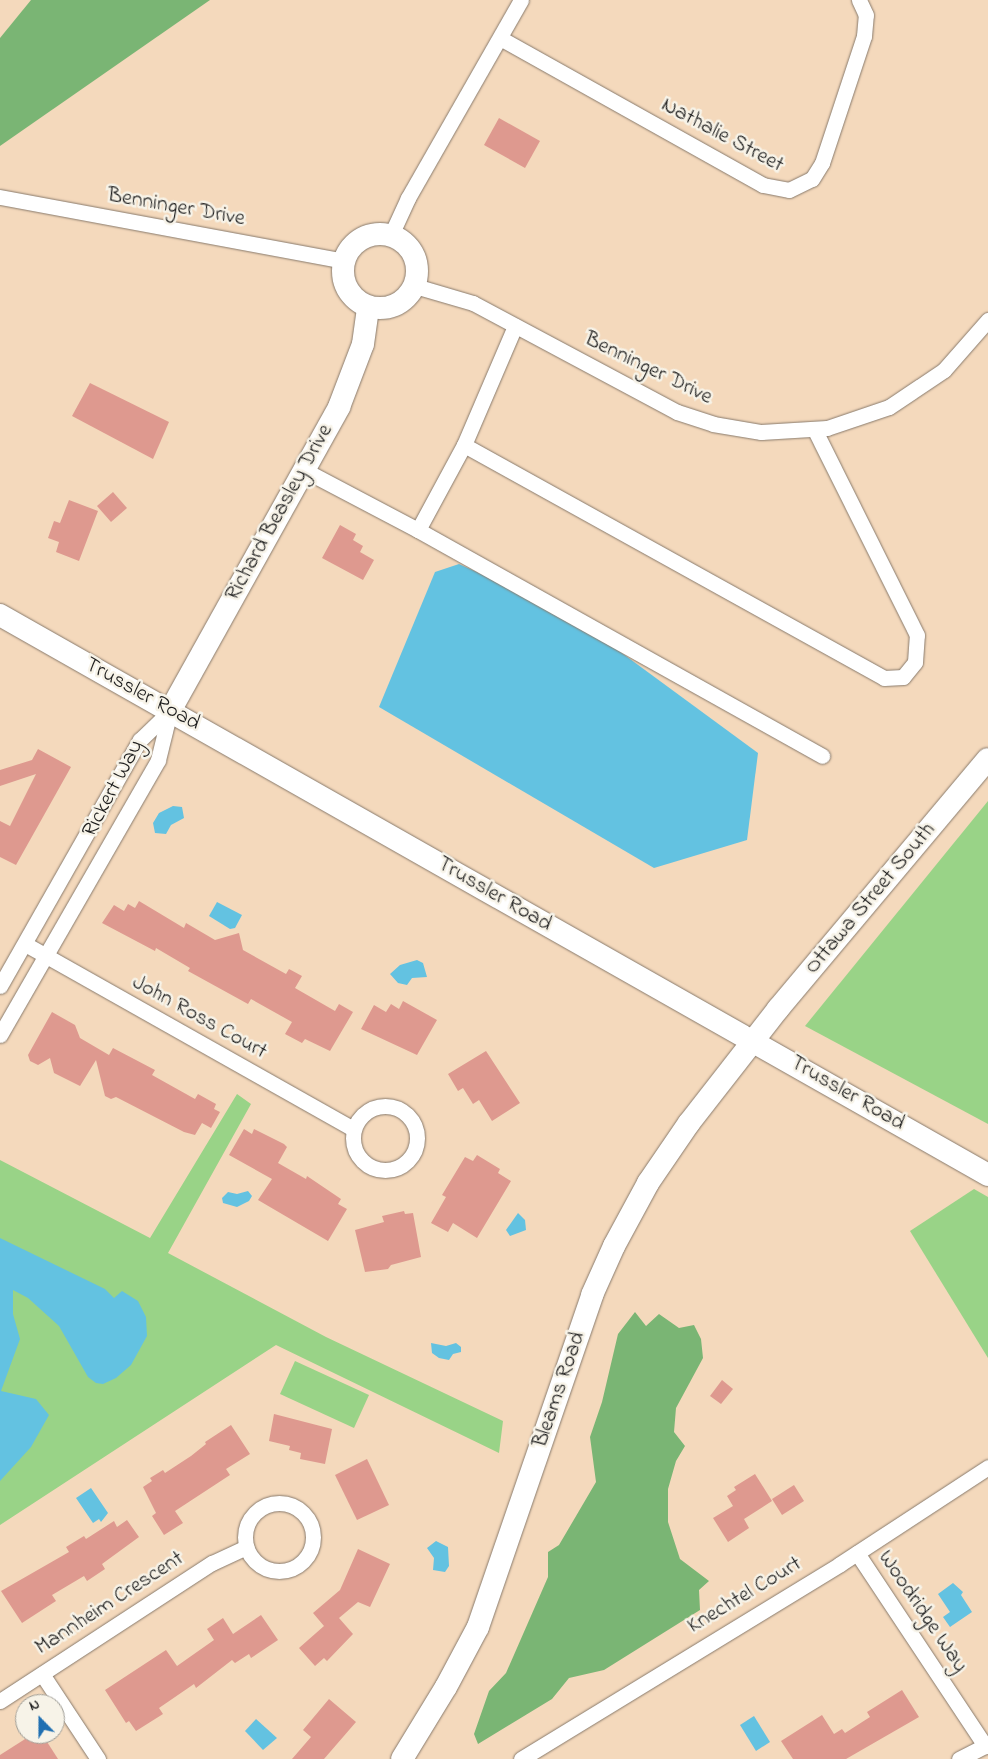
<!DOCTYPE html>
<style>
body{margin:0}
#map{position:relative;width:988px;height:1759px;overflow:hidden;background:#f4d9bc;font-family:"Indie Flower",sans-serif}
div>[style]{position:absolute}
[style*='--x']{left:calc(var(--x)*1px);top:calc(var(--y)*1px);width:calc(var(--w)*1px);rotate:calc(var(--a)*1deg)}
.green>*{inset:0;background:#99d387}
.forest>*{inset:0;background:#7ab574}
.water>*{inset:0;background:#63c2e1}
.building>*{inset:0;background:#de998f}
.roads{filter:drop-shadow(0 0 1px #887a6c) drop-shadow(0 0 1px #887a6c)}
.street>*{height:15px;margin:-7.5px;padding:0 7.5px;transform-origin:7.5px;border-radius:7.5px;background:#fff}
.street>.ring{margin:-7.5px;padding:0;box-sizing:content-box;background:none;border:15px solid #fff;border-radius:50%}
.secondary>*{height:22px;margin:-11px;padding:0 11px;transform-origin:11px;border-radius:11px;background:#fff}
.secondary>.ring{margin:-11px;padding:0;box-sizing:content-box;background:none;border:22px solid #fff;border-radius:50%}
span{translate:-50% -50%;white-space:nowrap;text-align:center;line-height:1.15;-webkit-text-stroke:5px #f7f3e8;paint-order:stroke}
.street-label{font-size:22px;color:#1c1c1c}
.north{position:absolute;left:15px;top:1694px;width:50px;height:50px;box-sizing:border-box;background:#f7f3e8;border:1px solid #9f9d96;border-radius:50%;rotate:338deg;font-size:14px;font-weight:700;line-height:20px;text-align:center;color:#1c1c1c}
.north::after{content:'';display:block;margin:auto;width:18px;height:22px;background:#1f6fb2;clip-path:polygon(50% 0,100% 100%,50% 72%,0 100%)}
</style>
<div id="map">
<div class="green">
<div style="clip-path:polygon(988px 801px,988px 1124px,805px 1026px)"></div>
<div style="clip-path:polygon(237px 1094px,251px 1104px,168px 1253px,326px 1337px,503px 1421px,499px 1453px,276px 1345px,0 1525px,0 1160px,150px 1238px)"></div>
<div style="clip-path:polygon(974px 1189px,988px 1197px,988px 1358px,910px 1231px)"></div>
<div style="clip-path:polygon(295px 1361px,369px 1395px,354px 1428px,280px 1394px)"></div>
</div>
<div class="forest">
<div style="clip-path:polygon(31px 0,210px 0,0 146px,0 38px)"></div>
<div style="clip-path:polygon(635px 1312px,646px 1326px,659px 1314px,679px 1328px,694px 1325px,701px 1339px,703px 1358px,676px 1408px,674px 1432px,685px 1446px,676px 1461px,668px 1489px,668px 1522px,680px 1559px,709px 1581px,699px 1590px,700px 1610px,604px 1670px,569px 1678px,552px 1699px,478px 1744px,474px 1734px,489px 1691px,506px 1673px,548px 1577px,548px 1552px,559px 1545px,596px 1482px,590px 1437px,602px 1402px,618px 1334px)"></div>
</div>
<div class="water">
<div style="clip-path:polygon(459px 564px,566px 612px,758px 753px,747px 840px,654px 868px,379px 707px,435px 572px)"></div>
<div style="clip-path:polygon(173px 806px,182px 807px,184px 818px,171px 825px,166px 834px,155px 833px,153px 823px,159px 813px)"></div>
<div style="clip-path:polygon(217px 902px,242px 915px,235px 928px,230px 929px,209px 916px)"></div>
<div style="clip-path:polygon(417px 960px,423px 963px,427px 977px,412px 978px,407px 985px,398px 983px,390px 974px,400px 965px)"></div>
<div style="clip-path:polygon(248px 1191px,252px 1196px,249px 1201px,237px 1207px,223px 1203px,222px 1198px,228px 1192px,237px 1194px)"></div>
<div style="clip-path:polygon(518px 1213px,525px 1220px,526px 1230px,510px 1236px,506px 1230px)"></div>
<div style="clip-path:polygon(0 1238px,105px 1289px,114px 1298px,122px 1291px,138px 1301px,146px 1317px,147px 1336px,131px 1365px,116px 1378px,103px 1384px,96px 1383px,88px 1377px,59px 1326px,28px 1298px,13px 1290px,13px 1314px,20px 1339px,1px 1391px,36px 1399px,49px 1415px,31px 1447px,0 1481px)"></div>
<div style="clip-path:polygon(431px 1343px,446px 1346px,456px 1343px,461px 1347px,461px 1352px,453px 1354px,449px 1360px,439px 1358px,432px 1353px)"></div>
<div style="clip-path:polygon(91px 1488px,108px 1513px,101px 1522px,99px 1519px,93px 1523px,76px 1498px)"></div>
<div style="clip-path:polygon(436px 1541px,448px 1547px,449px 1566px,445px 1572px,433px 1570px,434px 1558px,427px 1548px)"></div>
<div style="clip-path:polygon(953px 1583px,963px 1592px,961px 1595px,972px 1612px,950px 1627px,943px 1617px,950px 1612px,938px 1594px)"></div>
<div style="clip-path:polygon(754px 1716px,770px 1742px,756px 1751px,740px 1725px)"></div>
<div style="clip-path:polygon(256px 1719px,277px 1738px,263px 1750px,245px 1731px)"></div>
</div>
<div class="building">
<div style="clip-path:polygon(499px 118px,540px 141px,525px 168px,484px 145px)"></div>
<div style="clip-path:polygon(90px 383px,169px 422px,153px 459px,72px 416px)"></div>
<div style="clip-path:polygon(113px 492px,127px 508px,111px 522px,97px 506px)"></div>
<div style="clip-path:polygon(69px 500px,98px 511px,79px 561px,56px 552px,59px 542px,48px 538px,54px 521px,60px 523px)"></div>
<div style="clip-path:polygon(340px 525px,356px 534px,353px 540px,363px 546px,360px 552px,374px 560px,363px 580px,322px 558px)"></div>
<div style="clip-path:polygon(38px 749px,71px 767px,16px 865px,0 857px,0 821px,10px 826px,36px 774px,0 786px,0 770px,32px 760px)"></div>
<div style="clip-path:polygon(139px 901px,184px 928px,186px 923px,215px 940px,239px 933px,243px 950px,286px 974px,289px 969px,302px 976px,295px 988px,335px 1011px,339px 1004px,353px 1012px,330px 1051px,305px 1039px,302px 1043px,285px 1034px,292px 1022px,251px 999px,248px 1004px,188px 971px,190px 968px,156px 948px,155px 951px,102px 923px,114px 905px,124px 911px,128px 904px,135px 908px)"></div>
<div style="clip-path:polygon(403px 1001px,437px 1020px,417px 1055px,361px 1029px,374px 1005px,386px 1012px,391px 1004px,399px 1009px)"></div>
<div style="clip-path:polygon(52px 1012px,75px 1025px,80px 1038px,109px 1055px,113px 1048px,155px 1070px,152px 1075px,195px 1099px,198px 1094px,216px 1104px,214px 1109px,220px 1112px,211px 1128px,202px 1123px,195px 1135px,184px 1132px,116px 1097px,111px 1099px,105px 1096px,96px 1060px,80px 1086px,54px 1073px,50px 1058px,38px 1065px,30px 1061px,28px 1055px)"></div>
<div style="clip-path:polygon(486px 1051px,520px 1103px,492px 1121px,479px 1100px,473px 1104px,463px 1088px,458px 1091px,448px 1074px)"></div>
<div style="clip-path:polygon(244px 1129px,252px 1134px,254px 1129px,284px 1144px,287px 1147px,278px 1163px,306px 1179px,307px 1176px,341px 1199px,338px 1204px,347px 1209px,328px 1241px,258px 1200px,272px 1179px,229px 1155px)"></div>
<div style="clip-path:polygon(477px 1155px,500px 1169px,498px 1173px,511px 1181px,477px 1238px,453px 1223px,448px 1232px,431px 1223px,446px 1197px,442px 1195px,465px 1157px,473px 1161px)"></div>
<div style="clip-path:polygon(404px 1211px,405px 1214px,413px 1213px,421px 1257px,391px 1265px,388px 1269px,365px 1272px,355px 1230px,384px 1222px,382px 1216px)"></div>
<div style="clip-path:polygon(722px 1380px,733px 1389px,721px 1404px,710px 1396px)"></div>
<div style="clip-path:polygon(274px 1414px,332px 1429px,325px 1464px,300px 1459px,301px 1453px,289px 1450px,290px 1446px,269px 1441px)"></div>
<div style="clip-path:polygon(231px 1425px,250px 1454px,226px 1469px,230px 1475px,175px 1511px,183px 1523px,164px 1535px,152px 1516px,156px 1513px,143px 1487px,152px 1481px,150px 1478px,163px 1470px,165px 1473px,191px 1456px,206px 1444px,205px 1442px)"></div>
<div style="clip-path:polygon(367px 1459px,389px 1505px,357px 1520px,335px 1475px)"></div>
<div style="clip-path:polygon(755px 1474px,772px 1501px,744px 1519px,749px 1528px,728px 1542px,713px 1518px,733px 1506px,727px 1496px,736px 1490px,734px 1487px)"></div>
<div style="clip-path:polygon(794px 1485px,804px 1501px,782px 1515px,772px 1499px)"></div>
<div style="clip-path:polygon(127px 1520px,139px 1537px,102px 1564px,105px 1569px,87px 1581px,84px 1576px,52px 1595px,56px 1601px,22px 1623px,1px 1591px,69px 1552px,66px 1547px,84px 1536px,86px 1539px,114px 1521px,117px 1527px)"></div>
<div style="clip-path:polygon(358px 1549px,390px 1564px,370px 1607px,358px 1602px,339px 1618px,353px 1634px,327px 1661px,324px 1658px,315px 1666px,299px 1648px,324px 1626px,313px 1613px,340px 1590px)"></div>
<div style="clip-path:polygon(261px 1615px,278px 1640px,251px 1658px,249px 1654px,235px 1663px,232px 1660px,196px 1688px,194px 1684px,159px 1708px,163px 1714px,136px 1731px,129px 1721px,126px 1723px,105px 1690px,166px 1650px,177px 1666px,214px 1640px,207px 1629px,223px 1618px,233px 1634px)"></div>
<div style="clip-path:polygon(902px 1690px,919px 1717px,846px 1759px,793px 1759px,781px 1741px,822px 1715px,834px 1734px,842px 1729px,845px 1733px,870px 1717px,867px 1712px)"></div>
<div style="clip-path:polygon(329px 1699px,356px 1722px,324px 1759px,292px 1759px,311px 1737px,303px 1730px)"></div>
<div style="clip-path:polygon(33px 1734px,42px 1734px,58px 1759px,0 1759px,0 1755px)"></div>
</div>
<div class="roads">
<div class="street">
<div style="--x:500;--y:38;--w:301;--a:29.2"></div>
<div style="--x:763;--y:185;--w:26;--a:11"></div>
<div style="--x:789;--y:190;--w:25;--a:-26"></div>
<div style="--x:812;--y:179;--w:19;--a:-58"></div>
<div style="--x:822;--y:163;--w:134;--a:-71.7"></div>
<div style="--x:864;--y:36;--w:21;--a:-85"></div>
<div style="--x:866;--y:15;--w:17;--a:-115"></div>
<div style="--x:0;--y:197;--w:350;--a:10.5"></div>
<div style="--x:391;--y:235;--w:41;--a:-65.3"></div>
<div style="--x:408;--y:198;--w:228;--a:-60.3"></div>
<div style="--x:415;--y:286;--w:60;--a:16.3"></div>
<div style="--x:473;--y:303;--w:231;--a:28.1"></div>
<div style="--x:677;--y:412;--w:38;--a:18"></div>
<div style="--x:713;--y:424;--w:49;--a:9.5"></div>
<div style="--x:761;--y:432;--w:66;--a:-3.5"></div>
<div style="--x:827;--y:428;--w:65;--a:-18.7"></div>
<div style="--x:889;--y:407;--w:66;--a:-33.9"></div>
<div style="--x:944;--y:370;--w:67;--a:-48.7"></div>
<div style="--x:515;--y:326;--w:129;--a:113.2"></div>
<div style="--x:464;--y:445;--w:480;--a:29"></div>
<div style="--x:884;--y:678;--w:19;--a:-3"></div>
<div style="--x:903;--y:677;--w:19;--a:-51"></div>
<div style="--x:915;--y:662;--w:27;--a:-86"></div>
<div style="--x:917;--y:635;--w:229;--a:-116.5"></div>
<div style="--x:304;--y:470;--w:129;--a:27.8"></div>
<div style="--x:418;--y:530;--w:97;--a:-61.6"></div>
<div style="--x:418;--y:530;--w:463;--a:29.2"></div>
<div style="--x:25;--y:944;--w:377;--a:29.4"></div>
<div style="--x:0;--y:986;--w:283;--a:-60.4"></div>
<div style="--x:140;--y:740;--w:42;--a:-44"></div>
<div style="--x:0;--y:1035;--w:317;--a:-60.1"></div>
<div style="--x:158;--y:760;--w:50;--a:-76.2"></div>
<div class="ring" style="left:353px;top:1106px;width:49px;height:49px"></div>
<div class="ring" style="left:245px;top:1503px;width:53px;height:53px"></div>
<div style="--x:857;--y:1553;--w:232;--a:56.4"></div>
<div style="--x:42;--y:1674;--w:102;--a:56.6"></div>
<div style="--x:0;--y:1701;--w:253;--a:-33.1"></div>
<div style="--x:212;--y:1563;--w:38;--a:-25"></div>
<div style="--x:521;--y:1759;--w:374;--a:-31.4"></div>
<div style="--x:840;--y:1564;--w:177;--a:-33.2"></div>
<div style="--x:959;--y:1759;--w:33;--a:-27"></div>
</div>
<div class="secondary">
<div class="ring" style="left:343px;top:234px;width:52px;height:52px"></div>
<div style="--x:0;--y:615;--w:1136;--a:29.54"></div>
<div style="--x:170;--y:711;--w:348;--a:-60.9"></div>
<div style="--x:339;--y:407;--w:67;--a:-69.1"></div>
<div style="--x:363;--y:344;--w:37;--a:-82"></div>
<div style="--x:402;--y:1759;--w:84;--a:-58.6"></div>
<div style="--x:446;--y:1687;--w:68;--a:-61.9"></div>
<div style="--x:478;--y:1627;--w:351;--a:-71"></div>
<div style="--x:592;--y:1295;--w:54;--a:-65.8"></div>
<div style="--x:614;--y:1246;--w:72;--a:-61.6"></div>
<div style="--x:648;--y:1183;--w:73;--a:-55.7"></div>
<div style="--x:689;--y:1123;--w:145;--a:-52"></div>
<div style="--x:778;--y:1009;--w:326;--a:-50"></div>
</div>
</div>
<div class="street-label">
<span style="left:722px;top:136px;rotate:28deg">Nathalie Street</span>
<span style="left:176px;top:208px;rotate:10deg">Benninger Drive</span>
<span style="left:648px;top:369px;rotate:26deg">Benninger Drive</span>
<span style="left:280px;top:513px;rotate:-61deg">Richard Beasley Drive</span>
<span style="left:142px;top:695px;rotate:29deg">Trussler Road</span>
<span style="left:114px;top:789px;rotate:-62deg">Rickert Way</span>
<span style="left:494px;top:895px;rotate:30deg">Trussler Road</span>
<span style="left:871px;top:899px;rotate:-50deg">Ottawa Street South</span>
<span style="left:199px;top:1018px;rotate:29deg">John Ross Court</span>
<span style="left:847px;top:1094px;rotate:30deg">Trussler Road</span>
<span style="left:560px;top:1390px;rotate:-71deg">Bleams Road</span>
<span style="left:745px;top:1596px;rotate:-31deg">Knechtel Court</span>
<span style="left:110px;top:1604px;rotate:-33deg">Mannheim Crescent</span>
<span style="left:922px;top:1612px;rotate:56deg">Woodridge Way</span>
</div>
<div class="north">N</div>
</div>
